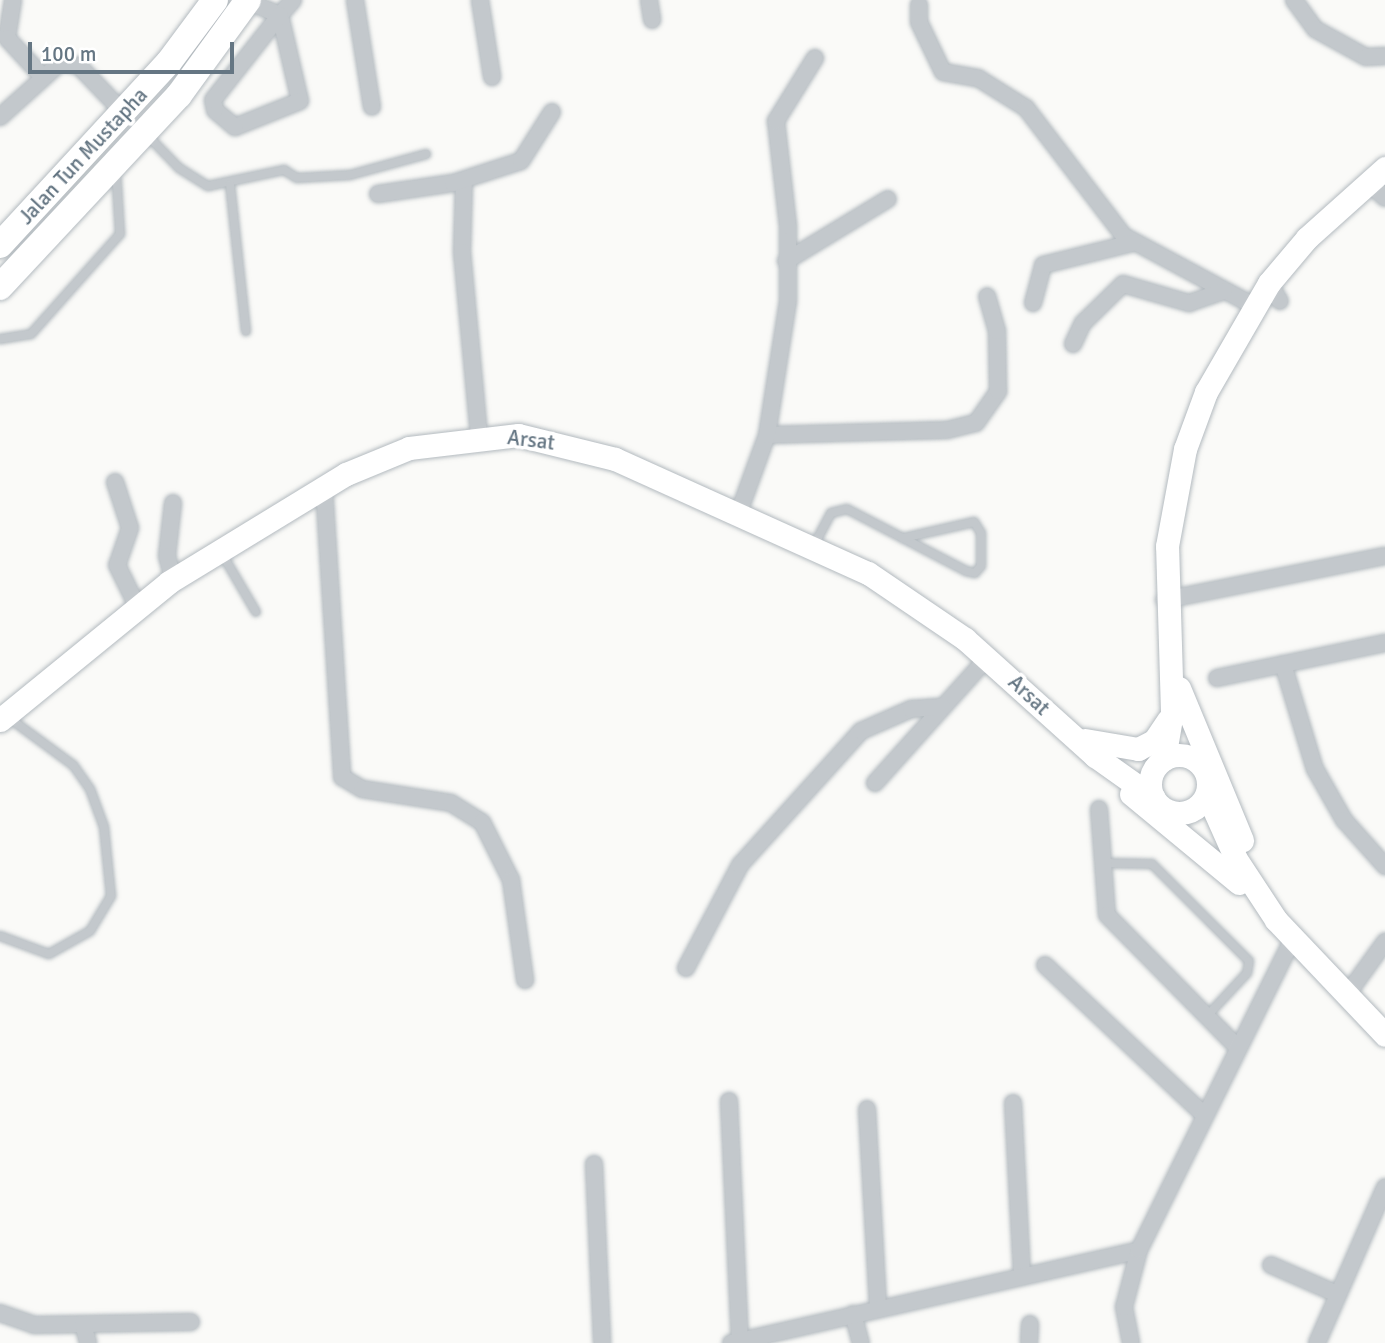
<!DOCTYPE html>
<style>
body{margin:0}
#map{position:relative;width:1385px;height:1343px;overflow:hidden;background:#fafaf8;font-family:Signika,sans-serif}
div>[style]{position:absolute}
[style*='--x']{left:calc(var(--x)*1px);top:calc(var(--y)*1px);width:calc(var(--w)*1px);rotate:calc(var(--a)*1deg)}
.roads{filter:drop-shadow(0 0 2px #b3babf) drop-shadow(0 0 2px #b3babf)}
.lane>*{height:8px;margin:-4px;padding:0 4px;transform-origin:4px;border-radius:4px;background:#c3c8cc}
.street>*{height:16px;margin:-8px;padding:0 8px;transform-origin:8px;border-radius:8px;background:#c3c8cc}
.secondary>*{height:23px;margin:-11.5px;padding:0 11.5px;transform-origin:11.5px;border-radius:11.5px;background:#fff}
.secondary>.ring{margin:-11.5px;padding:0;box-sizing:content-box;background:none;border:23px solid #fff;border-radius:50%}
.primary>*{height:26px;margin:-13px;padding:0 13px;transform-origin:13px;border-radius:13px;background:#fff}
span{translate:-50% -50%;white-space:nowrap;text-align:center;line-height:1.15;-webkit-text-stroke:7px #fff;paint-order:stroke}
.street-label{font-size:21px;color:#657683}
.scale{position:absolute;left:28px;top:42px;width:206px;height:32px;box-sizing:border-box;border:4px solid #657683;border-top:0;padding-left:9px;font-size:21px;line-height:24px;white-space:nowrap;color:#657683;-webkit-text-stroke:5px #fff;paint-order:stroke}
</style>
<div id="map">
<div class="roads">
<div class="lane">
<div style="--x:148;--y:136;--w:45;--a:45.9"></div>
<div style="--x:179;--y:168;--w:34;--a:32"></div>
<div style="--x:208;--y:186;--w:78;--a:-11.9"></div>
<div style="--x:284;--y:170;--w:15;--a:32"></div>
<div style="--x:297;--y:178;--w:53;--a:-3.2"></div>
<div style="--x:350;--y:175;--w:79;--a:-15.4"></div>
<div style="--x:230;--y:184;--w:148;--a:83.8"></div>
<div style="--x:0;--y:339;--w:31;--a:-9"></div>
<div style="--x:31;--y:334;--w:134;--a:-48.3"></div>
<div style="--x:120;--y:234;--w:65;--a:-93.5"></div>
<div style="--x:813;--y:547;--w:38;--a:-62"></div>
<div style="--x:831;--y:513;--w:16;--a:-14"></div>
<div style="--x:847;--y:509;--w:134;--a:27.5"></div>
<div style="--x:966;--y:571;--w:9;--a:13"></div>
<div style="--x:975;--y:573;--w:9;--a:-49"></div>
<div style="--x:981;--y:566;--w:33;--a:-90"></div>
<div style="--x:981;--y:533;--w:13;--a:-122"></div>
<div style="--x:974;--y:522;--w:73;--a:167.3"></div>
<div style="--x:222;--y:554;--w:67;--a:59.6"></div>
<div style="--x:1103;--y:863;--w:49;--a:1.2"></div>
<div style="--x:1152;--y:864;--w:137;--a:45"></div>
<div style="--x:1249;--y:961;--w:12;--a:99"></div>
<div style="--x:1247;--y:973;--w:59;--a:132.9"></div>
<div style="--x:0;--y:936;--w:52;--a:20.2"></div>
<div style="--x:49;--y:954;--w:47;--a:-29.3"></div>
<div style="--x:90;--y:931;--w:41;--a:-59"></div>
<div style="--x:111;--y:896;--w:69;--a:-95.8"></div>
<div style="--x:104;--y:827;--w:40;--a:-110.2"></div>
<div style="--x:90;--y:789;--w:29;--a:-125"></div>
<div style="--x:73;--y:765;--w:81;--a:-143.6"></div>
</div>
<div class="street">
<div style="--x:13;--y:0;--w:38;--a:99"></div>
<div style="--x:7;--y:38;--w:52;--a:47.4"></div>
<div style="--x:355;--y:0;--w:108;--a:81"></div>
<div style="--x:480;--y:0;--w:78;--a:81.1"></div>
<div style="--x:649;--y:0;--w:20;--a:81"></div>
<div style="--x:1294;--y:0;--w:36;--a:54"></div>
<div style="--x:1315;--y:29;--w:58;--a:28.8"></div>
<div style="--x:1366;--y:57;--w:19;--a:-3"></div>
<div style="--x:247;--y:1;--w:36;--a:23"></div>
<div style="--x:280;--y:15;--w:20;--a:-49"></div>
<div style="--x:919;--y:5;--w:17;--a:90"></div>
<div style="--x:919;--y:22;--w:55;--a:64.4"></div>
<div style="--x:943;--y:72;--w:36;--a:10"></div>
<div style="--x:978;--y:78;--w:57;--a:32"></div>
<div style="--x:1026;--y:108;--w:161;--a:52.6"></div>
<div style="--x:1124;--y:236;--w:148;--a:28.3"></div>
<div style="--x:280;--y:15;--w:88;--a:76.9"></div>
<div style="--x:300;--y:101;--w:70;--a:158.2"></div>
<div style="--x:235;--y:127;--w:26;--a:-140"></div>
<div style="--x:215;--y:110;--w:10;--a:-101"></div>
<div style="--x:213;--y:100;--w:108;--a:-51.8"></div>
<div style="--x:0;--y:117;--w:82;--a:-42"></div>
<div style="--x:61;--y:62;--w:18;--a:13"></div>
<div style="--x:79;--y:66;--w:65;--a:46.2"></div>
<div style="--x:464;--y:180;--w:72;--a:91.6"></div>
<div style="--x:462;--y:252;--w:185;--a:84.7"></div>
<div style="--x:1368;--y:182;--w:23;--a:43"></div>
<div style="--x:378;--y:194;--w:76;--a:-8.3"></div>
<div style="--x:453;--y:183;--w:71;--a:-17.9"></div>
<div style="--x:521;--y:161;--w:58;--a:-57.7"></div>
<div style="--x:786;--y:261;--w:119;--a:-31.3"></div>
<div style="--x:1269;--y:283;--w:21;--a:59"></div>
<div style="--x:1033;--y:303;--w:39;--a:-75"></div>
<div style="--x:1043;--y:265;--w:92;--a:-13.9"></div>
<div style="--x:1073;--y:344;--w:23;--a:-65"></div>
<div style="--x:1083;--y:323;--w:56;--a:-44.3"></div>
<div style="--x:1123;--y:284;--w:69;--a:16.1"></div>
<div style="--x:1189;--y:303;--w:37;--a:-19"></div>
<div style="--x:767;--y:435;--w:180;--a:-1.6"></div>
<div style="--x:947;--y:430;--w:30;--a:-14"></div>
<div style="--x:976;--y:423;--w:39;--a:-55"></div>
<div style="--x:998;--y:391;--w:60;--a:-91"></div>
<div style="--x:997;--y:331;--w:36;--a:-106"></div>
<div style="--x:115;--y:482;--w:48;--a:71.9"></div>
<div style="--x:130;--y:528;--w:39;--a:109"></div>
<div style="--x:117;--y:565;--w:46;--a:64"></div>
<div style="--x:324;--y:487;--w:291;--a:86.4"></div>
<div style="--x:342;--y:777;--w:23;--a:31"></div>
<div style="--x:362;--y:789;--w:90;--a:8.9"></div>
<div style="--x:451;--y:803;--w:36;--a:32"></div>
<div style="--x:482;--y:822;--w:65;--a:63.4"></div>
<div style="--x:511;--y:880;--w:101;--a:82"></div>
<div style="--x:173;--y:503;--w:53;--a:96.5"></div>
<div style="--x:167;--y:556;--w:24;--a:75"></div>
<div style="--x:739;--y:512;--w:82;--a:-70"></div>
<div style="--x:767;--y:435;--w:136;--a:-81.1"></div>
<div style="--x:788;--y:301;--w:75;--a:-90"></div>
<div style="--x:788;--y:226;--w:106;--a:-96.5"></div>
<div style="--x:776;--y:121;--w:74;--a:-58.2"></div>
<div style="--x:1164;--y:600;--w:225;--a:-11.3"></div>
<div style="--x:1283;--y:664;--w:110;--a:73.1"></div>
<div style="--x:1315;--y:769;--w:59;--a:60.4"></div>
<div style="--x:1344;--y:820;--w:62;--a:48.3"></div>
<div style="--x:1217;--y:678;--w:172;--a:-11.8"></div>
<div style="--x:875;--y:783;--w:169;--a:-48.1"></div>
<div style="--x:1099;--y:809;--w:106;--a:85.7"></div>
<div style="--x:1107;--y:915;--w:184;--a:45.4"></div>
<div style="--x:1045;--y:965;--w:219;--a:43.3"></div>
<div style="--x:686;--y:968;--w:116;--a:-62.3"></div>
<div style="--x:740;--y:865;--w:181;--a:-47.9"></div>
<div style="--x:861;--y:731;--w:55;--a:-23.7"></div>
<div style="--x:911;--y:709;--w:31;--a:-4"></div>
<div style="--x:1346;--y:996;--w:67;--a:-54.2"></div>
<div style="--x:729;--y:1101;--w:240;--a:87.4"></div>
<div style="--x:1013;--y:1103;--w:172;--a:87"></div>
<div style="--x:867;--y:1109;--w:198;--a:86.8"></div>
<div style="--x:594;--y:1164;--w:179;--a:87.4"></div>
<div style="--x:1271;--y:1265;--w:72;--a:23.7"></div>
<div style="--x:0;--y:1313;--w:36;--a:19"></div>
<div style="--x:34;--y:1325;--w:157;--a:-1.1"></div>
<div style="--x:853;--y:1314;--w:30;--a:75"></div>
<div style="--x:83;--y:1324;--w:20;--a:75"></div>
<div style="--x:731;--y:1343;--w:418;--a:-12.8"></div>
<div style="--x:1029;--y:1343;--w:19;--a:-87"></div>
<div style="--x:1131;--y:1343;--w:37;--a:-101"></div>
<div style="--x:1124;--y:1307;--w:59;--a:-75.3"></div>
<div style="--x:1139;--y:1250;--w:346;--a:-63.7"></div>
<div style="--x:1317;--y:1343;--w:170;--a:-66.4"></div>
</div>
<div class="secondary">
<div style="--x:1179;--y:688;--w:165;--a:67.5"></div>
<div style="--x:0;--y:720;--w:218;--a:-39.2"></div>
<div style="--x:169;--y:582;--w:207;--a:-31.4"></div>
<div style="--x:346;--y:474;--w:68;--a:-22.4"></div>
<div style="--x:409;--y:448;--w:110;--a:-6.8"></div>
<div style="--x:518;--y:435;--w:100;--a:13.9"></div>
<div style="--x:615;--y:459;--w:277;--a:24.3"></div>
<div style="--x:868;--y:573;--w:117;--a:34.2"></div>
<div style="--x:965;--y:639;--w:175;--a:42"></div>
<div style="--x:1095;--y:756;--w:72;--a:35.4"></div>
<div style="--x:1085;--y:740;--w:54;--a:9.6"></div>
<div style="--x:1138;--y:749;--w:18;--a:-27"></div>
<div style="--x:1154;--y:741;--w:25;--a:-56"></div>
<div class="ring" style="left:1150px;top:755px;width:35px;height:35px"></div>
<div style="--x:1164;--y:759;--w:48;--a:-80.3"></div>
<div style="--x:1172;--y:712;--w:166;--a:-91.7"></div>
<div style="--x:1167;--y:546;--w:99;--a:-79.5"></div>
<div style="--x:1185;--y:449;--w:61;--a:-69.8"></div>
<div style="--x:1206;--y:392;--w:126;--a:-60"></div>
<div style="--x:1269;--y:283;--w:59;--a:-49.8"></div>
<div style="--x:1307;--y:238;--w:105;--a:-41.9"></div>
<div style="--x:1131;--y:794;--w:140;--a:39.5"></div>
<div style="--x:1207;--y:794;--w:71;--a:66"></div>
<div style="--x:1236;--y:859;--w:73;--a:56.7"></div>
<div style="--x:1276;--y:920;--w:158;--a:46.5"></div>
</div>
<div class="primary">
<div style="--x:0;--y:245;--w:249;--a:-47.3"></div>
<div style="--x:169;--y:62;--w:77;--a:-53.4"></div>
<div style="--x:0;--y:287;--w:262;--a:-47"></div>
<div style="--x:179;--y:95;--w:117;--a:-54"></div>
</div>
</div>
<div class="street-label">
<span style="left:83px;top:156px;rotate:-47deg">Jalan Tun Mustapha</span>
<span style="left:531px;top:440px;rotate:7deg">Arsat</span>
<span style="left:1029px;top:695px;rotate:43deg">Arsat</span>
</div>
<div class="scale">100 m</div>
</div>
